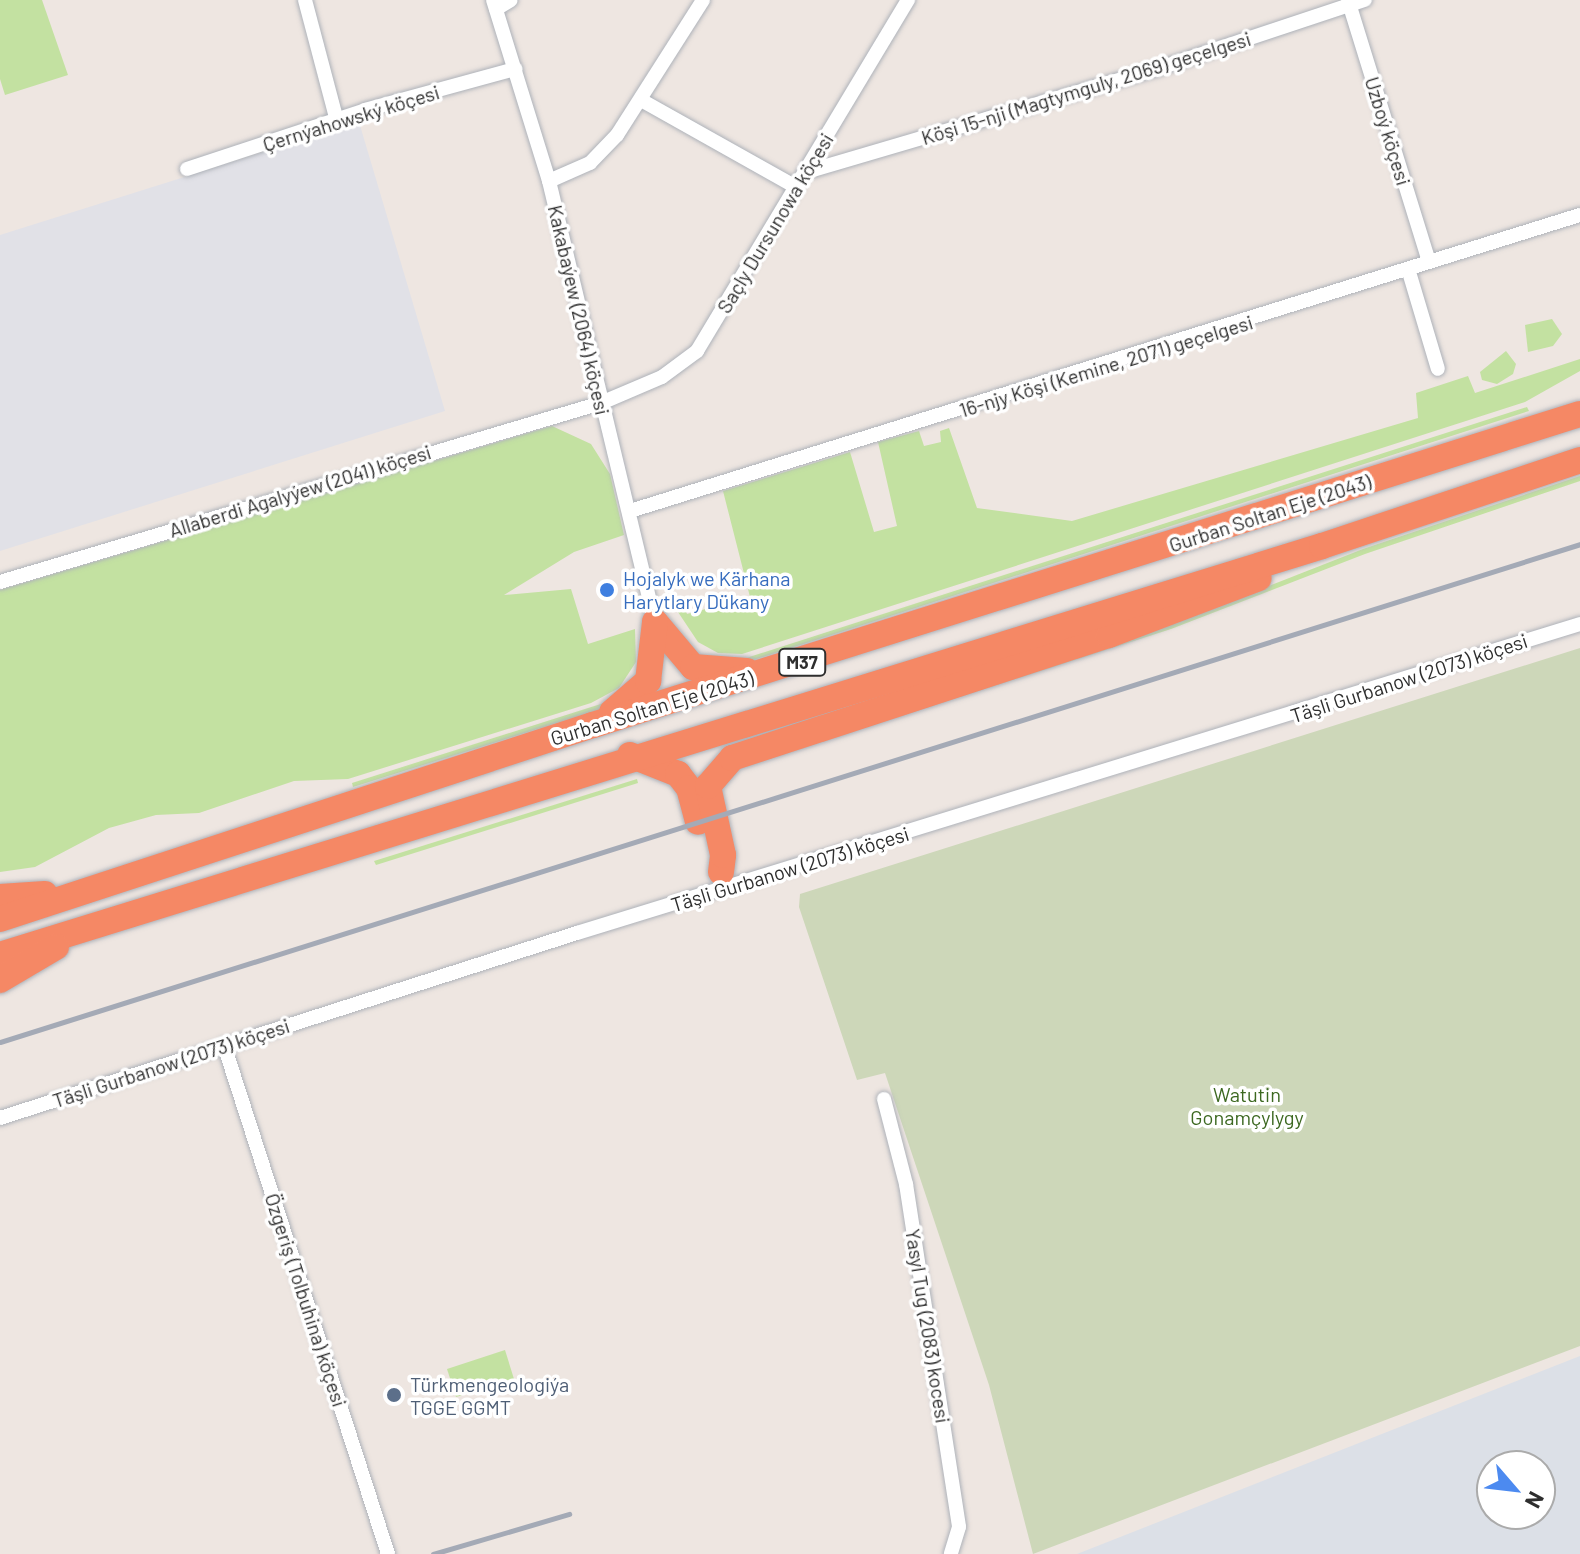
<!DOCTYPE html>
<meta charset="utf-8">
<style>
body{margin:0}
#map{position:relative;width:1580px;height:1554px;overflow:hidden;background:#eee6e1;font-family:Barlow,sans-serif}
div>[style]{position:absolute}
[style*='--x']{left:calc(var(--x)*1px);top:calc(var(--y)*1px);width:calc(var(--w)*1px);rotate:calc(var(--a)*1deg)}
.industrial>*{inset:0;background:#e1e1e7}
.airport>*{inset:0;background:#dce0e7}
.green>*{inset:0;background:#c3e1a1}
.cemetery>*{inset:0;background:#cdd7b9}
.roads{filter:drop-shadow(0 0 2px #aeb2b9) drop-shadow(0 0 2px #aeb2b9)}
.street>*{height:14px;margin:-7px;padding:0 7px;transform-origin:7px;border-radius:7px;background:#fff}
.highway>*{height:26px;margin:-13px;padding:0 13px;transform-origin:13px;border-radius:13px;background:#f58865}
.rail>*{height:5px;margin:-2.5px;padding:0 2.5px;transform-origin:2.5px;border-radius:2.5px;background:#a4aab6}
.dots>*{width:22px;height:22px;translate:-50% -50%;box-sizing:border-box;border:4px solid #fff;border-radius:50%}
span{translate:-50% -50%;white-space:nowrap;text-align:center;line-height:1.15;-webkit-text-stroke:7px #fff;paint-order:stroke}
.shield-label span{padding:2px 6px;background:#fff;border:2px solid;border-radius:6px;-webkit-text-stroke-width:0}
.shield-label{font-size:18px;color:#2e2e2e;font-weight:700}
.street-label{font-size:20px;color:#2e2e2e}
.shop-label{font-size:20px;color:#366cbe}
.left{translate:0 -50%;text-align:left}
.park-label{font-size:20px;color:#3c6820}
.service-label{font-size:20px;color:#4e5e75}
.north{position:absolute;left:1476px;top:1450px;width:80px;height:80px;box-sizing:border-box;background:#fff;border:2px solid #ababab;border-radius:50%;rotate:118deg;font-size:22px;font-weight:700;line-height:32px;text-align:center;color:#2e2e2e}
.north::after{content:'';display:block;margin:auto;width:28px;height:36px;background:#4c8af0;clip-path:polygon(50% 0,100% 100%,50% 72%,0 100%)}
</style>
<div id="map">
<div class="industrial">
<div style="clip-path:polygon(359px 122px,445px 411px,0 551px,0 235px)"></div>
</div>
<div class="airport">
<div style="clip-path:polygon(evenodd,1580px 1356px,1580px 1554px,1077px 1554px,1580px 1356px,1492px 1466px,1540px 1466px,1540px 1514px,1492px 1514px,1492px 1466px)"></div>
</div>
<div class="green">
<div style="clip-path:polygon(0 0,42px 0,68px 75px,5px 95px,0 79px)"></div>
<div style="clip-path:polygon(1552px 319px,1562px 334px,1553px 346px,1528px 352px,1525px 325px)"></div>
<div style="clip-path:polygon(1506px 351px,1516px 364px,1513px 374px,1497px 384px,1482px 380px,1480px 372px)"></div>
<div style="clip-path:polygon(1580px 359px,1580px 371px,1525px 402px,742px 654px,718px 653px,698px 642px,674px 606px,683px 603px,687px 614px,750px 597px,723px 491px,850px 452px,874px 532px,897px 526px,878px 442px,919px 431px,924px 446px,941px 442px,940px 431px,949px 428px,977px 508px,1072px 521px,1418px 418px,1416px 393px,1468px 376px,1475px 393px)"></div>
<div style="clip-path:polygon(1527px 407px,1529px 411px,744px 663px,743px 659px)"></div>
<div style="clip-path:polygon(552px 426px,591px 444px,610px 474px,624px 535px,574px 552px,504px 595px,571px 589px,588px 644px,635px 629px,636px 662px,619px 688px,591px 703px,348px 779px,294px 781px,199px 813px,156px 815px,109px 828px,35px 867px,0 872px,0 590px)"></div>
<div style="clip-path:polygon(1580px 476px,1580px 481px,1365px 554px,1171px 629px,749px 765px,1170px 625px,1363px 549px)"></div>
<div style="clip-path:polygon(607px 702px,608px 706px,595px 711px,353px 787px,352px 783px)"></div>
<div style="clip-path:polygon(637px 779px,638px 783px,376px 865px,374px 861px)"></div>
<div style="clip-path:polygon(505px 1350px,514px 1379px,456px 1397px,447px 1369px)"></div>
</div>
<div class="cemetery">
<div style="clip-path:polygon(1580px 648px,1580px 1346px,1033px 1554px,989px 1385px,885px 1073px,857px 1080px,799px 907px,800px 894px)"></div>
</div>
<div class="roads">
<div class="street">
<div style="--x:305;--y:0;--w:125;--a:75.2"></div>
<div style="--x:493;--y:0;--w:189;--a:72.8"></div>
<div style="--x:549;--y:181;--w:454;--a:76.5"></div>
<div style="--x:1348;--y:0;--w:273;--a:72.8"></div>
<div style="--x:496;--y:9;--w:17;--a:-31"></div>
<div style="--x:641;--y:100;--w:178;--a:29.3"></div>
<div style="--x:187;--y:169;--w:188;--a:-18.3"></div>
<div style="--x:365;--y:110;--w:156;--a:-15.3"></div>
<div style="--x:806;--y:172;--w:366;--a:-16.4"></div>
<div style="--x:1157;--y:69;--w:219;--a:-18.4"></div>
<div style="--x:549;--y:181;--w:45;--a:-23.7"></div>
<div style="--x:590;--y:163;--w:39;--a:-46"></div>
<div style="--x:617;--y:135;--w:160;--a:-57.5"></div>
<div style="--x:1409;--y:272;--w:101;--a:73.4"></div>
<div style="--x:630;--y:511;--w:995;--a:-17.31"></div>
<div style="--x:0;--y:582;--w:627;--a:-16.59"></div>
<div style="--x:601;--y:403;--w:66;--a:-23.1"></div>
<div style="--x:662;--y:377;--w:44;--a:-36.6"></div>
<div style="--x:697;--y:351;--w:410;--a:-59"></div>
<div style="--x:224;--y:1045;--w:535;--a:72.14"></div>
<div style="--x:884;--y:1099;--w:88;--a:75.5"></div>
<div style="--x:906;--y:1184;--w:347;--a:81.2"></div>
<div style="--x:959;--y:1527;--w:28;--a:107"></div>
<div style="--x:0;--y:1118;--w:606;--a:-17.78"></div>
<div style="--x:577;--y:933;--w:1050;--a:-17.12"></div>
</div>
<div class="highway">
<div style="--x:655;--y:622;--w:59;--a:49.8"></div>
<div style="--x:693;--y:667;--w:54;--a:4.2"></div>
<div style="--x:612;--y:712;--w:48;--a:-40.7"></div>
<div style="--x:648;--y:681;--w:59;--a:-83.2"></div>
<div style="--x:630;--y:755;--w:52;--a:21.6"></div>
<div style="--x:678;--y:774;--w:18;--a:52"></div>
<div style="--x:689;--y:788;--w:35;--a:75"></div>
<div style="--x:721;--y:872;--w:17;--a:-83"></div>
<div style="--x:723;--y:855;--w:71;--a:-102.3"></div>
<div style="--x:708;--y:786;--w:37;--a:-49"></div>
<div style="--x:732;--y:758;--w:397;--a:-18.1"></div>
<div style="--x:1109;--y:635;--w:160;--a:-20.8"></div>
<div style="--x:0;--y:897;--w:45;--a:-3.8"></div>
<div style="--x:0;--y:919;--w:624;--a:-18.12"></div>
<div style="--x:593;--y:725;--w:1035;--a:-17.49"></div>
<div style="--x:0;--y:955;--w:1384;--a:-17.19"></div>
<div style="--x:1322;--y:546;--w:272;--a:-18.4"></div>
<div style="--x:0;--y:980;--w:65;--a:-30.5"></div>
</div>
</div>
<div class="rail">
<div style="--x:0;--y:1042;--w:1657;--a:-17.49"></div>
<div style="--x:433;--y:1554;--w:142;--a:-16.4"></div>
</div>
<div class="dots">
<div style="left:607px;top:590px;background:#3f7fe0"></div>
<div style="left:394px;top:1395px;background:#5c6f8a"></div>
</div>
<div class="shield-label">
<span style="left:802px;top:662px">M37</span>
</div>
<div class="street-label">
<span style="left:1086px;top:88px;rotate:-17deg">Köşi 15-nji (Magtymguly, 2069) geçelgesi</span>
<span style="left:351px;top:118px;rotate:-17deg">Çernýahowský köçesi</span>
<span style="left:1388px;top:131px;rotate:73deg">Uzboý köçesi</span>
<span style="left:775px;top:223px;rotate:-59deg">Saçly Dursunowa köçesi</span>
<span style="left:579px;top:310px;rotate:77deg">Kakabaýew (2064) köçesi</span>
<span style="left:1106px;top:366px;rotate:-17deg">16-njy Köşi (Kemine, 2071) geçelgesi</span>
<span style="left:300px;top:491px;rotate:-17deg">Allaberdi Agalyýew (2041) köçesi</span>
<span style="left:1270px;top:513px;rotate:-18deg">Gurban Soltan Eje (2043)</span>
<span style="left:1409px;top:678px;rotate:-18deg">Täşli Gurbanow (2073) köçesi</span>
<span style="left:652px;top:708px;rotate:-17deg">Gurban Soltan Eje (2043)</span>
<span style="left:790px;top:869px;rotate:-17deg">Täşli Gurbanow (2073) köçesi</span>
<span style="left:171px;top:1063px;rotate:-18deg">Täşli Gurbanow (2073) köçesi</span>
<span style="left:306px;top:1300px;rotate:72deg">Özgeriş (Tolbuhina) köçesi</span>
<span style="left:928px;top:1326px;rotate:81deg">Yasyl Tug (2083) kocesi</span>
</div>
<div class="shop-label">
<span class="left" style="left:623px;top:590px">Hojalyk we Kärhana<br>Harytlary Dükany</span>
</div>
<div class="park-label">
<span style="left:1247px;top:1106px">Watutin<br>Gonamçylygy</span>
</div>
<div class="service-label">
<span class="left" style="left:410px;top:1396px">Türkmengeologiýa<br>TGGE GGMT</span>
</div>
<div class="north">N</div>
</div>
